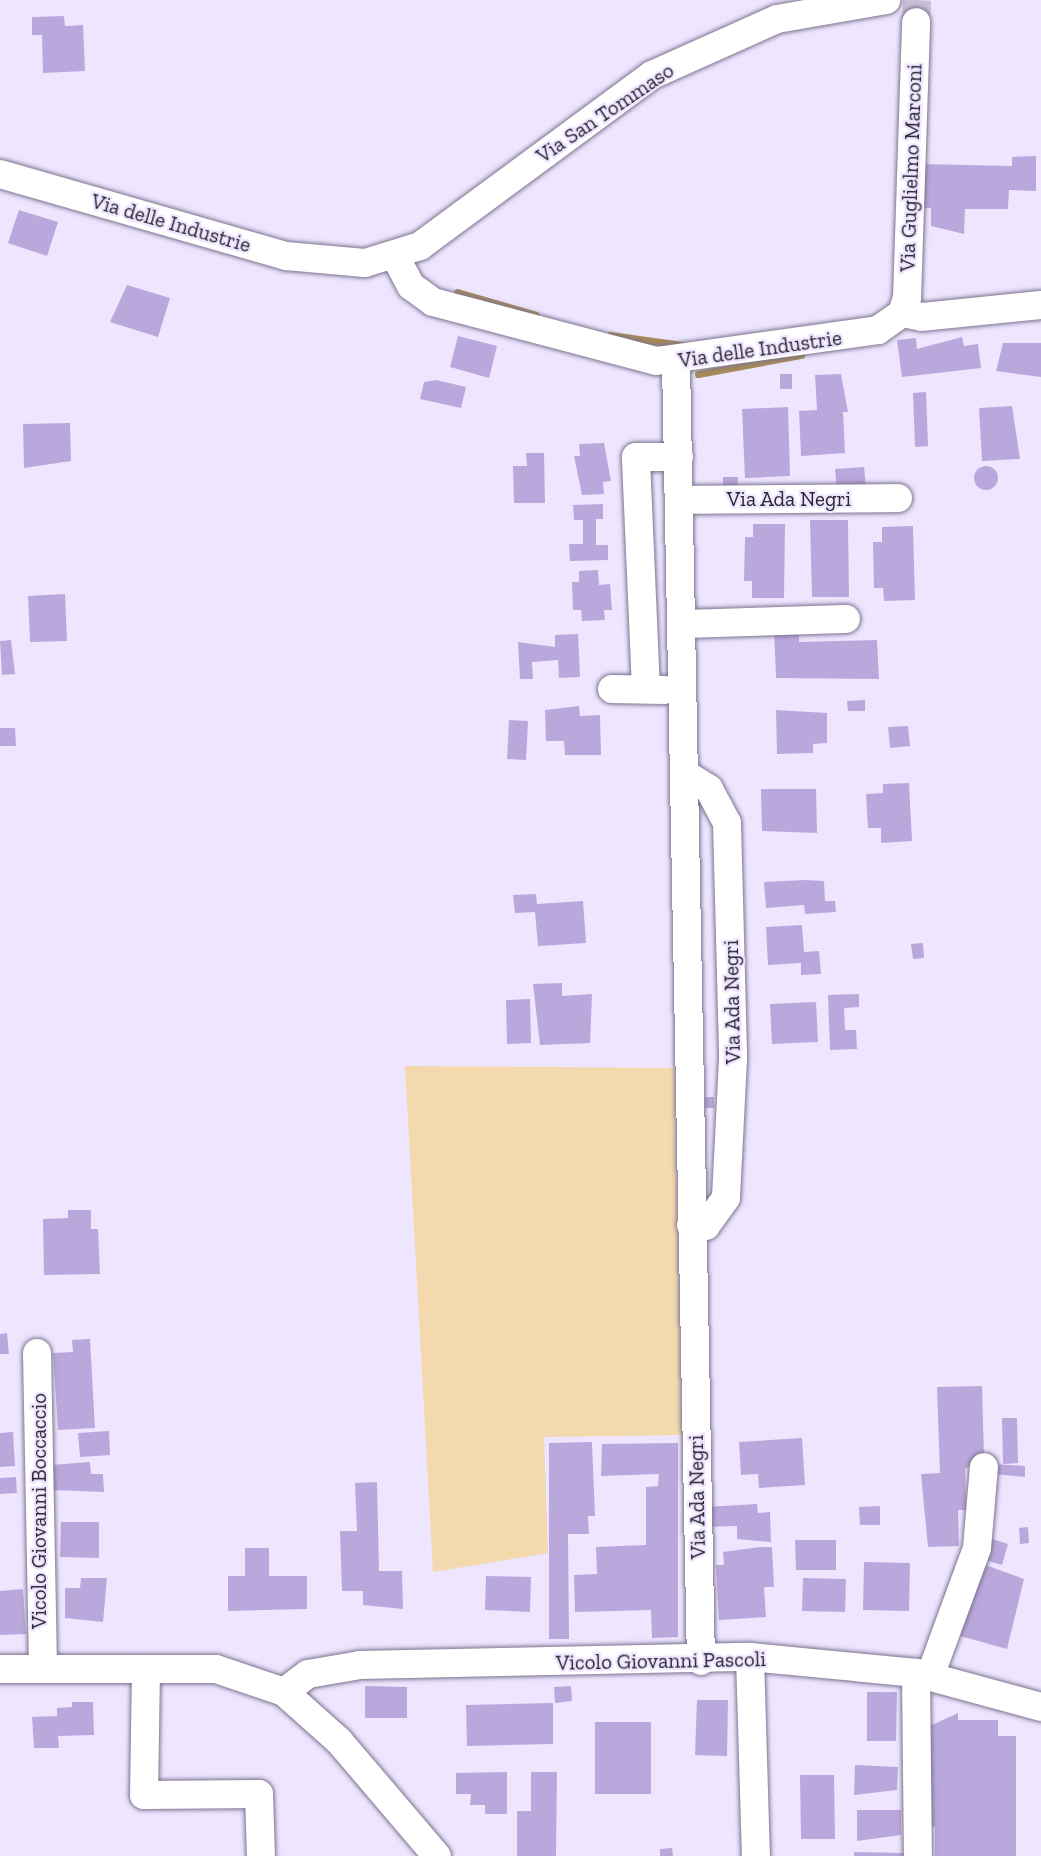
<!DOCTYPE html>
<style>
body{margin:0}
#map{position:relative;width:1041px;height:1856px;overflow:hidden;background:#eee6ff;font-family:"Zilla Slab",serif}
div>[style]{position:absolute}
[style*='--x']{left:calc(var(--x)*1px);top:calc(var(--y)*1px);width:calc(var(--w)*1px);rotate:calc(var(--a)*1deg)}
.green>*{inset:0;background:#f3d9ad}
.stream>*{height:7px;margin:-3.5px;padding:0 3.5px;transform-origin:3.5px;border-radius:3.5px;background:#a68a58}
.building>*{inset:0;background:#baa8dc}
.round{border-radius:50%}
.minor-tunnel>*{height:28px;margin-top:-14px;transform-origin:0;background:repeating-linear-gradient(90deg,#c7c0d6 0 28px,transparent 0 42px)}
.roads{filter:drop-shadow(0 0 2px #7d738f) drop-shadow(0 0 2px #7d738f)}
.minor>*{height:28px;margin:-14px;padding:0 14px;transform-origin:14px;border-radius:14px;background:#fff}
span{translate:-50% -50%;white-space:nowrap;text-align:center;line-height:1.15;-webkit-text-stroke:4.5px #eee6ff;paint-order:stroke}
.street-label{font-size:21px;color:#2a2632}
</style>
<div id="map">
<div class="green">
<div style="clip-path:polygon(405px 1066px,674px 1068px,682px 1435px,544px 1437px,548px 1553px,433px 1572px)"></div>
</div>
<div class="stream">
<div style="--x:457;--y:292;--w:82;--a:16.2"></div>
<div style="--x:610;--y:335;--w:73;--a:7.9"></div>
<div style="--x:698;--y:374;--w:105;--a:-10.5"></div>
</div>
<div class="building">
<div style="clip-path:polygon(64px 16px,65px 26px,83px 25px,85px 71px,43px 73px,42px 35px,32px 35px,32px 17px)"></div>
<div style="clip-path:polygon(1036px 156px,1036px 191px,1009px 190px,1008px 209px,965px 209px,964px 234px,931px 226px,931px 208px,920px 208px,920px 164px,1012px 166px,1012px 157px)"></div>
<div style="clip-path:polygon(19px 210px,58px 222px,47px 256px,8px 243px)"></div>
<div style="clip-path:polygon(127px 285px,170px 298px,158px 337px,110px 322px)"></div>
<div style="clip-path:polygon(458px 336px,497px 346px,489px 378px,450px 367px)"></div>
<div style="clip-path:polygon(962px 337px,964px 346px,978px 344px,981px 368px,902px 377px,897px 340px,916px 338px,917px 349px)"></div>
<div style="clip-path:polygon(1003px 343px,1041px 343px,1041px 377px,996px 371px)"></div>
<div style="clip-path:polygon(780px 374px,792px 374px,792px 389px,780px 389px)"></div>
<div style="clip-path:polygon(841px 374px,848px 412px,843px 412px,845px 453px,801px 456px,799px 411px,817px 410px,815px 375px)"></div>
<div style="clip-path:polygon(436px 380px,466px 387px,461px 408px,420px 399px,424px 382px)"></div>
<div style="clip-path:polygon(926px 392px,928px 446px,915px 447px,913px 393px)"></div>
<div style="clip-path:polygon(1012px 406px,1020px 459px,982px 461px,979px 408px)"></div>
<div style="clip-path:polygon(788px 407px,790px 476px,745px 478px,742px 409px)"></div>
<div style="clip-path:polygon(70px 423px,71px 461px,24px 468px,23px 424px)"></div>
<div style="clip-path:polygon(604px 443px,611px 481px,603px 482px,604px 494px,582px 495px,574px 456px,580px 456px,579px 444px)"></div>
<div style="clip-path:polygon(526px 453px,544px 453px,545px 503px,514px 503px,513px 466px,527px 466px)"></div>
<div class="round" style="left:974px;top:466px;width:24px;height:24px"></div>
<div style="clip-path:polygon(864px 467px,866px 488px,837px 490px,835px 469px)"></div>
<div style="clip-path:polygon(723px 477px,738px 477px,738px 491px,723px 491px)"></div>
<div style="clip-path:polygon(603px 504px,603px 519px,596px 519px,596px 545px,608px 545px,608px 560px,570px 561px,569px 544px,583px 544px,583px 520px,574px 520px,573px 505px)"></div>
<div style="clip-path:polygon(810px 520px,848px 520px,849px 597px,812px 597px)"></div>
<div style="clip-path:polygon(753px 524px,785px 524px,784px 598px,752px 598px,752px 581px,744px 581px,745px 537px,753px 537px)"></div>
<div style="clip-path:polygon(913px 526px,915px 600px,884px 601px,883px 588px,874px 588px,873px 542px,882px 542px,882px 527px)"></div>
<div style="clip-path:polygon(598px 570px,599px 585px,610px 584px,612px 610px,604px 610px,605px 620px,582px 621px,581px 610px,573px 610px,572px 582px,579px 582px,579px 571px)"></div>
<div style="clip-path:polygon(65px 594px,67px 641px,30px 642px,28px 596px)"></div>
<div style="clip-path:polygon(774px 630px,799px 630px,799px 642px,877px 640px,879px 679px,776px 678px)"></div>
<div style="clip-path:polygon(578px 634px,580px 677px,559px 678px,558px 660px,532px 662px,533px 679px,520px 679px,518px 642px,555px 647px,555px 635px)"></div>
<div style="clip-path:polygon(11px 640px,15px 674px,2px 675px,0 641px)"></div>
<div style="clip-path:polygon(865px 700px,865px 711px,848px 711px,847px 701px)"></div>
<div style="clip-path:polygon(579px 706px,580px 716px,600px 715px,601px 755px,565px 755px,564px 741px,546px 741px,545px 710px)"></div>
<div style="clip-path:polygon(776px 710px,827px 713px,827px 743px,813px 744px,813px 753px,777px 754px)"></div>
<div style="clip-path:polygon(509px 720px,528px 721px,526px 760px,507px 759px)"></div>
<div style="clip-path:polygon(908px 726px,910px 746px,890px 748px,888px 727px)"></div>
<div style="clip-path:polygon(0 728px,15px 728px,16px 746px,0 746px)"></div>
<div style="clip-path:polygon(909px 783px,912px 841px,881px 843px,881px 828px,868px 828px,866px 794px,883px 793px,883px 784px)"></div>
<div style="clip-path:polygon(761px 789px,816px 789px,817px 833px,762px 831px)"></div>
<div style="clip-path:polygon(805px 880px,824px 881px,825px 901px,835px 901px,836px 912px,805px 914px,804px 905px,766px 908px,764px 882px)"></div>
<div style="clip-path:polygon(536px 894px,537px 904px,583px 901px,586px 943px,538px 946px,535px 912px,515px 913px,513px 895px)"></div>
<div style="clip-path:polygon(802px 925px,804px 952px,819px 951px,821px 974px,801px 975px,801px 963px,768px 965px,766px 927px)"></div>
<div style="clip-path:polygon(923px 943px,924px 958px,913px 959px,911px 944px)"></div>
<div style="clip-path:polygon(562px 983px,562px 996px,592px 994px,590px 1043px,540px 1045px,533px 984px)"></div>
<div style="clip-path:polygon(859px 994px,859px 1007px,844px 1008px,845px 1030px,856px 1030px,857px 1049px,830px 1050px,828px 995px)"></div>
<div style="clip-path:polygon(530px 999px,531px 1043px,507px 1044px,506px 1000px)"></div>
<div style="clip-path:polygon(816px 1002px,818px 1042px,772px 1044px,770px 1004px)"></div>
<div style="clip-path:polygon(705px 1097px,714px 1097px,714px 1108px,705px 1108px)"></div>
<div style="clip-path:polygon(68px 1210px,91px 1210px,91px 1229px,98px 1229px,100px 1274px,44px 1275px,43px 1219px,68px 1218px)"></div>
<div style="clip-path:polygon(7px 1333px,9px 1354px,0 1354px,0 1334px)"></div>
<div style="clip-path:polygon(90px 1339px,95px 1428px,58px 1430px,53px 1353px,73px 1352px,72px 1340px)"></div>
<div style="clip-path:polygon(982px 1386px,984px 1457px,965px 1469px,966px 1510px,958px 1510px,959px 1546px,928px 1547px,921px 1474px,940px 1473px,937px 1387px)"></div>
<div style="clip-path:polygon(1002px 1418px,1017px 1418px,1018px 1463px,1003px 1464px)"></div>
<div style="clip-path:polygon(109px 1431px,110px 1455px,80px 1457px,78px 1433px)"></div>
<div style="clip-path:polygon(13px 1432px,15px 1466px,0 1467px,0 1433px)"></div>
<div style="clip-path:polygon(802px 1438px,805px 1485px,759px 1488px,758px 1474px,741px 1475px,739px 1442px)"></div>
<div style="clip-path:polygon(592px 1442px,595px 1516px,588px 1516px,589px 1534px,568px 1534px,569px 1639px,549px 1639px,549px 1443px)"></div>
<div style="clip-path:polygon(678px 1443px,678px 1637px,652px 1638px,651px 1610px,575px 1612px,574px 1575px,597px 1574px,596px 1547px,646px 1545px,646px 1487px,658px 1486px,659px 1474px,601px 1476px,602px 1444px)"></div>
<div style="clip-path:polygon(90px 1462px,91px 1474px,103px 1474px,104px 1492px,53px 1490px,51px 1465px)"></div>
<div style="clip-path:polygon(993px 1464px,1025px 1466px,1025px 1477px,992px 1474px)"></div>
<div style="clip-path:polygon(16px 1477px,17px 1493px,0 1494px,0 1478px)"></div>
<div style="clip-path:polygon(377px 1482px,379px 1571px,402px 1571px,403px 1609px,363px 1605px,363px 1591px,342px 1591px,340px 1531px,357px 1531px,355px 1483px)"></div>
<div style="clip-path:polygon(757px 1504px,758px 1513px,770px 1512px,771px 1542px,737px 1539px,737px 1526px,704px 1527px,704px 1507px)"></div>
<div style="clip-path:polygon(880px 1506px,880px 1525px,860px 1525px,859px 1507px)"></div>
<div style="clip-path:polygon(61px 1522px,99px 1522px,99px 1558px,60px 1557px)"></div>
<div style="clip-path:polygon(1028px 1527px,1029px 1543px,1020px 1544px,1019px 1528px)"></div>
<div style="clip-path:polygon(992px 1539px,1008px 1544px,1002px 1565px,985px 1560px)"></div>
<div style="clip-path:polygon(795px 1540px,836px 1540px,836px 1570px,796px 1570px)"></div>
<div style="clip-path:polygon(760px 1547px,772px 1547px,774px 1587px,764px 1587px,766px 1617px,719px 1620px,716px 1565px,724px 1565px,723px 1552px)"></div>
<div style="clip-path:polygon(245px 1548px,269px 1548px,269px 1576px,307px 1576px,307px 1609px,228px 1611px,228px 1576px,245px 1576px)"></div>
<div style="clip-path:polygon(864px 1562px,910px 1563px,909px 1611px,863px 1610px)"></div>
<div style="clip-path:polygon(980px 1563px,1024px 1579px,1007px 1649px,960px 1636px)"></div>
<div style="clip-path:polygon(486px 1576px,531px 1577px,530px 1612px,485px 1610px)"></div>
<div style="clip-path:polygon(81px 1578px,107px 1578px,103px 1622px,65px 1618px,65px 1588px,80px 1588px)"></div>
<div style="clip-path:polygon(803px 1578px,846px 1579px,845px 1612px,802px 1611px)"></div>
<div style="clip-path:polygon(23px 1589px,26px 1634px,0 1635px,0 1591px)"></div>
<div style="clip-path:polygon(365px 1686px,407px 1687px,407px 1718px,365px 1718px)"></div>
<div style="clip-path:polygon(571px 1686px,572px 1701px,555px 1703px,554px 1687px)"></div>
<div style="clip-path:polygon(867px 1692px,897px 1692px,896px 1741px,867px 1741px)"></div>
<div style="clip-path:polygon(697px 1700px,728px 1700px,727px 1756px,695px 1755px)"></div>
<div style="clip-path:polygon(72px 1702px,93px 1702px,94px 1735px,58px 1736px,59px 1748px,34px 1748px,32px 1717px,57px 1716px,57px 1708px,72px 1707px)"></div>
<div style="clip-path:polygon(553px 1703px,553px 1744px,467px 1746px,466px 1705px)"></div>
<div style="clip-path:polygon(958px 1713px,958px 1720px,998px 1720px,998px 1736px,1016px 1736px,1016px 1856px,935px 1856px,935px 1827px,927px 1827px,928px 1727px)"></div>
<div style="clip-path:polygon(595px 1722px,651px 1722px,651px 1794px,595px 1794px)"></div>
<div style="clip-path:polygon(855px 1765px,898px 1767px,897px 1790px,854px 1795px)"></div>
<div style="clip-path:polygon(507px 1772px,507px 1814px,485px 1814px,485px 1805px,470px 1805px,471px 1794px,456px 1794px,456px 1773px)"></div>
<div style="clip-path:polygon(531px 1772px,557px 1772px,556px 1856px,517px 1856px,517px 1811px,531px 1811px)"></div>
<div style="clip-path:polygon(800px 1775px,834px 1775px,835px 1839px,801px 1839px)"></div>
<div style="clip-path:polygon(857px 1810px,901px 1810px,901px 1835px,857px 1841px)"></div>
<div style="clip-path:polygon(672px 1848px,673px 1856px,660px 1856px,660px 1849px)"></div>
<div style="clip-path:polygon(854px 1852px,905px 1853px,905px 1856px,854px 1856px)"></div>
</div>
<div class="minor-tunnel">
<div style="--x:916;--y:22;--w:22;--a:-87"></div>
</div>
<div class="roads">
<div class="minor">
<div style="--x:0;--y:174;--w:298;--a:16"></div>
<div style="--x:286;--y:256;--w:79;--a:5.1"></div>
<div style="--x:365;--y:263;--w:58;--a:-17.2"></div>
<div style="--x:420;--y:246;--w:288;--a:-36.4"></div>
<div style="--x:652;--y:75;--w:137;--a:-24.1"></div>
<div style="--x:777;--y:19;--w:111;--a:-9.9"></div>
<div style="--x:395;--y:256;--w:34;--a:62"></div>
<div style="--x:411;--y:286;--w:27;--a:36"></div>
<div style="--x:433;--y:302;--w:231;--a:14.8"></div>
<div style="--x:656;--y:361;--w:224;--a:-7.9"></div>
<div style="--x:878;--y:330;--w:29;--a:-35"></div>
<div style="--x:902;--y:313;--w:16;--a:-72"></div>
<div style="--x:907;--y:298;--w:276;--a:-88.1"></div>
<div style="--x:902;--y:313;--w:20;--a:11"></div>
<div style="--x:922;--y:317;--w:120;--a:-5.8"></div>
<div style="--x:676;--y:362;--w:1299;--a:88.9"></div>
<div style="--x:680;--y:500;--w:218;--a:-0.5"></div>
<div style="--x:683;--y:624;--w:163;--a:-1.8"></div>
<div style="--x:612;--y:689;--w:52;--a:1.1"></div>
<div style="--x:646;--y:689;--w:232;--a:-92.5"></div>
<div style="--x:636;--y:457;--w:43;--a:0"></div>
<div style="--x:687;--y:775;--w:26;--a:32"></div>
<div style="--x:709;--y:789;--w:38;--a:62"></div>
<div style="--x:727;--y:823;--w:236;--a:88.5"></div>
<div style="--x:733;--y:1059;--w:139;--a:92.9"></div>
<div style="--x:726;--y:1198;--w:34;--a:126"></div>
<div style="--x:706;--y:1226;--w:15;--a:-176"></div>
<div style="--x:37;--y:1353;--w:315;--a:88.9"></div>
<div style="--x:750;--y:1657;--w:199;--a:88.3"></div>
<div style="--x:0;--y:1669;--w:216;--a:0"></div>
<div style="--x:216;--y:1669;--w:72;--a:18.7"></div>
<div style="--x:284;--y:1692;--w:74;--a:41.7"></div>
<div style="--x:339;--y:1741;--w:151;--a:49.6"></div>
<div style="--x:146;--y:1669;--w:126;--a:90.9"></div>
<div style="--x:144;--y:1795;--w:115;--a:-0.5"></div>
<div style="--x:259;--y:1794;--w:62;--a:88.2"></div>
<div style="--x:916;--y:1673;--w:183;--a:89.4"></div>
<div style="--x:930;--y:1676;--w:136;--a:-69.8"></div>
<div style="--x:977;--y:1548;--w:81;--a:-85.1"></div>
<div style="--x:284;--y:1692;--w:30;--a:-37"></div>
<div style="--x:308;--y:1674;--w:53;--a:-9.8"></div>
<div style="--x:360;--y:1665;--w:390;--a:-1.2"></div>
<div style="--x:750;--y:1657;--w:167;--a:5.5"></div>
<div style="--x:916;--y:1673;--w:130;--a:15.2"></div>
</div>
</div>
<div class="street-label">
<span style="left:605px;top:113px;rotate:-34deg">Via San Tommaso</span>
<span style="left:911px;top:168px;rotate:-88deg">Via Guglielmo Marconi</span>
<span style="left:171px;top:223px;rotate:16deg">Via delle Industrie</span>
<span style="left:760px;top:349px;rotate:-8deg">Via delle Industrie</span>
<span style="left:789px;top:499px">Via Ada Negri</span>
<span style="left:732px;top:1002px;rotate:-91deg">Via Ada Negri</span>
<span style="left:697px;top:1497px;rotate:-91deg">Via Ada Negri</span>
<span style="left:39px;top:1511px;rotate:-90deg">Vicolo Giovanni Boccaccio</span>
<span style="left:661px;top:1661px;rotate:-1deg">Vicolo Giovanni Pascoli</span>
</div>
</div>
